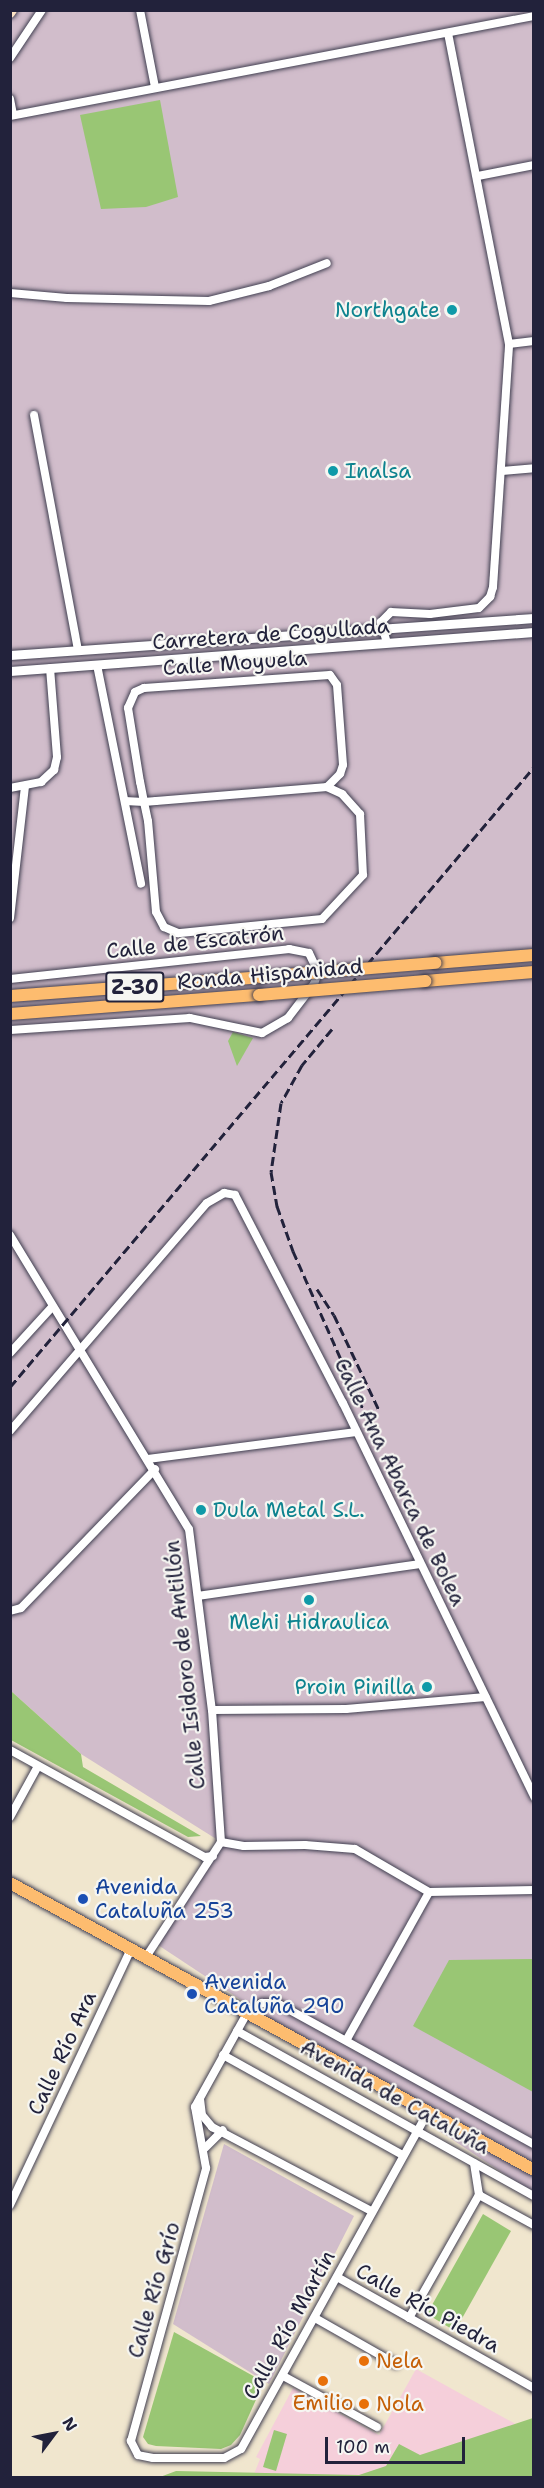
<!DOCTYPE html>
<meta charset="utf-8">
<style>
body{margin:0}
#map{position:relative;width:544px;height:2488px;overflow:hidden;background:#f0e6ce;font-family:"Shantell Sans",sans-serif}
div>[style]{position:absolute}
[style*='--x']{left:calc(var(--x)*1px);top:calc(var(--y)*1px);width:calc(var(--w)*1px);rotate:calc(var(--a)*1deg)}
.built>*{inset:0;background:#f5cfda}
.industrial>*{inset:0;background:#d1bdcb}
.green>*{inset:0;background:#99c674}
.roads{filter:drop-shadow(0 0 2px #413f51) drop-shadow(0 0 2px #413f51)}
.minor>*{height:8px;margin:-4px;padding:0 4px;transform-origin:4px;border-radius:4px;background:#fff}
.tertiary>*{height:9px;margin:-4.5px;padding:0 4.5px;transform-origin:4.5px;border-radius:4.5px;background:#fff}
.secondary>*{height:10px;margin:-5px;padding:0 5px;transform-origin:5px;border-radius:5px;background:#fee4c5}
.primary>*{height:12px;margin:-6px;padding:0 6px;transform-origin:6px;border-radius:6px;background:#fdbc6f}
.trunk>*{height:12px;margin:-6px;padding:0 6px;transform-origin:6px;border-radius:6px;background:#fdbc6f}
.rail>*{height:3px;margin-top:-1.5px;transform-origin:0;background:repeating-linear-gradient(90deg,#22223b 0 9px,transparent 0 13.5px)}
.bridges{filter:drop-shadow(0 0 2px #413f51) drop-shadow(0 0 2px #413f51)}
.trunk-bridge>*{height:12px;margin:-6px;padding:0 6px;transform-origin:6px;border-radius:6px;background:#fdbc6f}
.dots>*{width:16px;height:16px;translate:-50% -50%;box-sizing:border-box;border:3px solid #f6f6f2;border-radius:50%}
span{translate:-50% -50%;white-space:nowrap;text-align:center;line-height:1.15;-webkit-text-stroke:4.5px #f6f6f2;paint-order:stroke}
.shield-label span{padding:2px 4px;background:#f6f6f2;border:2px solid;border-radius:4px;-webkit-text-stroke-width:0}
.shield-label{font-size:20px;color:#22223b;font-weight:700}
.culture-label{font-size:21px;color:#0d838f}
.right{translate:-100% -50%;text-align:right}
.left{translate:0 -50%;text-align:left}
.street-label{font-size:21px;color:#22223b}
.transit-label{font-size:21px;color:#164399}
.food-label{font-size:21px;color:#c56008}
.frame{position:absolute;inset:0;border:12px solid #22223b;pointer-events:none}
.north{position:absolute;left:24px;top:2404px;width:60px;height:60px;-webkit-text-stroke:4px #f6f6f2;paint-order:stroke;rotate:58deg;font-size:16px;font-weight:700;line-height:24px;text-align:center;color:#22223b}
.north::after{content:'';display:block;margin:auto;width:21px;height:27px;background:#22223b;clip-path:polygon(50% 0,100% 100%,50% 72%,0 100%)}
.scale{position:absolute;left:325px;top:2437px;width:140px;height:27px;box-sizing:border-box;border:3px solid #22223b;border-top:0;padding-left:8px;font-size:18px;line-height:21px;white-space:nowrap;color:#22223b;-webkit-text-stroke:4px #f6f6f2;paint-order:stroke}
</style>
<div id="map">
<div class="built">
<div style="clip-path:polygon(416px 2369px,521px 2427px,371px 2478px,254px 2474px,260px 2459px,256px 2457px,293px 2388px,379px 2435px)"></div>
</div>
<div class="industrial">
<div style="clip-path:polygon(11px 11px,533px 11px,533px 2193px,155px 1943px,221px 1842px,81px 1754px,11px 1691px)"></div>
<div style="clip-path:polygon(224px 2144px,354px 2216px,269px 2384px,173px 2324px)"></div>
</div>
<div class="green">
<div style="clip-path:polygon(160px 100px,178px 197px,146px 207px,101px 209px,80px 115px)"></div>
<div style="clip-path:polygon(233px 1032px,253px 1038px,237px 1066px,228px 1041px)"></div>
<div style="clip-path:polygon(11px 1691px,81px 1754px,83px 1767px,201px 1836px,188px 1837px,11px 1740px)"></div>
<div style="clip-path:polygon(533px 1959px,533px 2092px,413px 2026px,449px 1960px)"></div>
<div style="clip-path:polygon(483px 2214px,511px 2231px,455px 2331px,427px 2314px)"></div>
<div style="clip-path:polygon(174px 2332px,264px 2382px,240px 2435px,231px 2445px,221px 2449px,156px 2446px,148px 2444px,143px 2437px)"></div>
<div style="clip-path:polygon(533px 2418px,533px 2477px,160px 2477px,176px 2471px,359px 2475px,386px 2466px,399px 2444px,420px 2455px)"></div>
<div style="clip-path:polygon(274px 2430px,287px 2434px,276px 2471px,263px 2467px)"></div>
</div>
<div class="roads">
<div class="minor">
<div style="--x:140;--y:10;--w:78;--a:79"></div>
<div style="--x:10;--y:58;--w:58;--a:-56.3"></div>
<div style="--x:10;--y:99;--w:16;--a:79"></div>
<div style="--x:10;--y:116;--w:533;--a:-10.8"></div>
<div style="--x:478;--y:176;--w:57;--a:-11.1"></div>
<div style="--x:10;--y:293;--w:57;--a:5"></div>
<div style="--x:67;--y:298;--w:142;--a:1.2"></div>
<div style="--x:209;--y:301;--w:62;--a:-14"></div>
<div style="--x:269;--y:286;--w:62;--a:-21.6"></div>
<div style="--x:509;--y:344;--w:25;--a:-7"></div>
<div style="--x:34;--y:415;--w:238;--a:79.4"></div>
<div style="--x:502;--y:471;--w:32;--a:-5"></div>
<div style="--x:387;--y:643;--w:22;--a:-106"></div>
<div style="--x:381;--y:622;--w:14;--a:-45"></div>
<div style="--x:391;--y:612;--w:39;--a:3"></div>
<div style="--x:430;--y:614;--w:49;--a:-7"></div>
<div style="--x:479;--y:608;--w:16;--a:-45"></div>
<div style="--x:490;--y:597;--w:10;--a:-73"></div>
<div style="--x:493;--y:587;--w:244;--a:-86.2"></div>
<div style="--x:509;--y:344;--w:317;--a:-101.1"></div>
<div style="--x:97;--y:665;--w:223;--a:78.6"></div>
<div style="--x:10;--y:788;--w:32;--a:-11"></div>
<div style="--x:41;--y:782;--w:18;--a:-43"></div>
<div style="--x:54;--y:770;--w:13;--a:-77"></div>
<div style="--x:57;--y:757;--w:89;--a:-94.5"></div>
<div style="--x:125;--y:801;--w:19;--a:3"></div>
<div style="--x:144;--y:802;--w:12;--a:-5"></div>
<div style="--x:156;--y:801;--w:172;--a:-4.7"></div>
<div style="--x:327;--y:787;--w:17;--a:25"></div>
<div style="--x:342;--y:794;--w:27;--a:48"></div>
<div style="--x:360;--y:814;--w:61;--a:87.2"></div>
<div style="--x:363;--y:875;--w:60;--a:133"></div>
<div style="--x:322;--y:919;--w:145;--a:174.4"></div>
<div style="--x:178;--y:933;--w:15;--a:-157"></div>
<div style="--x:164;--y:927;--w:17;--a:-118"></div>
<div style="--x:156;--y:912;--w:91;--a:-95"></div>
<div style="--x:148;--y:821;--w:19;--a:-102"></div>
<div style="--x:144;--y:802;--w:20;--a:-101"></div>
<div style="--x:140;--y:782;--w:75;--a:-99.2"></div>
<div style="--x:128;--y:708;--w:17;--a:-66"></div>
<div style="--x:135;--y:692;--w:10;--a:-24"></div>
<div style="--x:144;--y:688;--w:186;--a:-4"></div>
<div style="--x:330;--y:675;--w:12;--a:55"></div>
<div style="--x:337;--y:685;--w:80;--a:85.7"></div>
<div style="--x:343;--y:765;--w:9;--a:108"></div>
<div style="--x:340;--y:774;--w:18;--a:135"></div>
<div style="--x:10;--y:918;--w:133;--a:-83.5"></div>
<div style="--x:10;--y:979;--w:281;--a:-6.1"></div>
<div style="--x:289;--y:949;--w:20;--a:11"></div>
<div style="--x:309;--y:953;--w:21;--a:65"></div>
<div style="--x:318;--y:972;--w:13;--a:108"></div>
<div style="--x:314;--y:984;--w:43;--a:127.4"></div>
<div style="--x:288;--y:1018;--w:30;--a:150"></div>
<div style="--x:262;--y:1033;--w:74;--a:-168.2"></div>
<div style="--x:190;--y:1018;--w:180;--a:176.2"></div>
<div style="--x:10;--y:1235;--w:344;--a:58.7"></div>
<div style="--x:189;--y:1529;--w:182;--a:82.8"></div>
<div style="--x:212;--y:1710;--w:132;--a:86.1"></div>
<div style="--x:221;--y:1842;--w:137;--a:123.1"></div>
<div style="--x:10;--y:1353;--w:62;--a:-47.6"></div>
<div style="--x:10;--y:1431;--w:301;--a:-49.2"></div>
<div style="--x:207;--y:1203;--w:20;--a:-30"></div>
<div style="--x:224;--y:1193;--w:11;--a:10"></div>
<div style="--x:235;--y:1195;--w:234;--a:62.6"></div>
<div style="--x:343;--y:1403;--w:438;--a:64.1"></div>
<div style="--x:148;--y:1459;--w:210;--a:-7.4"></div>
<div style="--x:198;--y:1596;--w:224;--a:-8.2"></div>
<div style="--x:10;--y:1611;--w:11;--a:-15"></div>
<div style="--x:21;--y:1608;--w:193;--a:-46"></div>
<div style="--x:212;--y:1710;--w:134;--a:-0.4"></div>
<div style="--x:346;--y:1709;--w:140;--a:-4.9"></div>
<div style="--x:10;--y:1750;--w:222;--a:28.8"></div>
<div style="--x:205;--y:1857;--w:8;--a:-7"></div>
<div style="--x:10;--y:1817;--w:58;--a:-61.2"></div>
<div style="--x:221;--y:1842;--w:23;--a:10"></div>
<div style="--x:244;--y:1846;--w:61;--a:-0.9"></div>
<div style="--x:305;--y:1845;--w:50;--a:4.6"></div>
<div style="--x:355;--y:1849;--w:86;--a:30.2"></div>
<div style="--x:429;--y:1892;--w:105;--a:-1.1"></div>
<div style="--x:237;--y:2031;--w:340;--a:29.1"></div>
<div style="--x:347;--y:2039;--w:168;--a:-60.8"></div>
<div style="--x:223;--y:2055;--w:206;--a:29.1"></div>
<div style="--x:200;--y:2099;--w:16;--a:83"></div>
<div style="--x:202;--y:2115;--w:16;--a:50"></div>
<div style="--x:212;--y:2127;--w:180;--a:27.8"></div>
<div style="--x:428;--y:2112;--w:385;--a:119"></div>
<div style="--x:241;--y:2449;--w:19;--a:152"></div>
<div style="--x:224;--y:2458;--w:71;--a:180"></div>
<div style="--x:153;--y:2458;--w:15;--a:-169"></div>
<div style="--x:138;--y:2455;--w:16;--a:-117"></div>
<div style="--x:131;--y:2441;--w:283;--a:-74.6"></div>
<div style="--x:206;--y:2168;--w:62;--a:-100.2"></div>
<div style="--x:195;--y:2107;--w:107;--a:-61"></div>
<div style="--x:247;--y:2013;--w:18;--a:-34"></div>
<div style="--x:262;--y:2003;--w:15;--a:0"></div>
<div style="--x:277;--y:2003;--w:293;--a:28.8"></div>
<div style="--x:205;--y:2148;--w:25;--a:-45"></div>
<div style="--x:479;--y:2195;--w:63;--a:28.6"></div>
<div style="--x:10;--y:2205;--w:283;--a:-64.7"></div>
<div style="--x:337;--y:2277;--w:226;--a:29.4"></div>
<div style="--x:315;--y:2318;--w:93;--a:29.6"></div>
<div style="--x:409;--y:2318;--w:142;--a:-60.4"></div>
<div style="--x:479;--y:2195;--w:32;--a:-99"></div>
<div style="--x:283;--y:2376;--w:107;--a:28.5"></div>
</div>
<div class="tertiary">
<div style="--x:10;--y:655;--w:525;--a:-4.04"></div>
<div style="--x:10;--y:671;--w:525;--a:-4.26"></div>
</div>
<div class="secondary">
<div style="--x:10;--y:13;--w:4;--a:-56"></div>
</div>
<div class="primary">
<div style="--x:10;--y:1883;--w:597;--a:28.71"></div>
</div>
<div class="trunk">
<div style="--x:435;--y:963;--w:99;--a:-4.6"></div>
<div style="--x:425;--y:981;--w:109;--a:-4.7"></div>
<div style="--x:10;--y:996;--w:251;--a:-4.3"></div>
<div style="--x:10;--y:1014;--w:250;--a:-4.4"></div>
</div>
</div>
<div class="rail">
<div style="--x:332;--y:1029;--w:47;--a:129.8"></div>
<div style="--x:302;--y:1065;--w:43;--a:118.9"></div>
<div style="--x:281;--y:1103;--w:70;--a:98.2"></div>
<div style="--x:271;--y:1172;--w:35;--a:80"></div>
<div style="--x:277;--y:1206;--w:48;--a:70.4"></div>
<div style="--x:293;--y:1251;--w:180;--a:66.1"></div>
<div style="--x:317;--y:1289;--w:31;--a:57"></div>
<div style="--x:334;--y:1315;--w:105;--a:64.7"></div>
<div style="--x:10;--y:1387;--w:812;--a:-49.8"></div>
</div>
<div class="bridges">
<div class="trunk-bridge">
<div style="--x:260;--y:977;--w:176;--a:-4.6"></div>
<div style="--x:259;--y:995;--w:167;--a:-4.8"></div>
</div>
</div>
<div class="dots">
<div style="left:452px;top:310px;background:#0f9aa8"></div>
<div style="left:333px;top:471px;background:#0f9aa8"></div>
<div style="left:201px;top:1510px;background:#0f9aa8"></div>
<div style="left:309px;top:1600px;background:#0f9aa8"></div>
<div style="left:427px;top:1687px;background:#0f9aa8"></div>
<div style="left:83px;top:1899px;background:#1a4fb4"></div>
<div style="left:192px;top:1994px;background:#1a4fb4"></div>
<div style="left:364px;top:2361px;background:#e8710a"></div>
<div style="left:323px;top:2381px;background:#e8710a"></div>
<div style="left:364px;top:2404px;background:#e8710a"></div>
</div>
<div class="shield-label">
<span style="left:135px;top:987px">Z-30</span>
</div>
<div class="culture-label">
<span class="right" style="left:440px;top:310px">Northgate</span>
<span class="left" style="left:345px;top:471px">Inalsa</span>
<span class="left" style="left:213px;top:1510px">Dula Metal S.L.</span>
<span style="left:309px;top:1622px">Mehi Hidraulica</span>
<span class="right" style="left:415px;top:1687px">Proin Pinilla</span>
</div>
<div class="street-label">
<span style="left:271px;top:634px;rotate:-4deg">Carretera de Cogullada</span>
<span style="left:235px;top:663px;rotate:-4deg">Calle Moyuela</span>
<span style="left:195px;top:942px;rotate:-6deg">Calle de Escatrón</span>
<span style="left:270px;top:974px;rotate:-5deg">Ronda Hispanidad</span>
<span style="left:400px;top:1482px;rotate:64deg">Calle Ana Abarca de Bolea</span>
<span style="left:185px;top:1665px;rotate:-96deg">Calle Isidoro de Antillón</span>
<span style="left:62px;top:2053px;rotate:-65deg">Calle Río Ara</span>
<span style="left:395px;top:2097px;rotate:29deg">Avenida de Cataluña</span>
<span style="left:154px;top:2290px;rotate:-74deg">Calle Río Grío</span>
<span style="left:428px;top:2308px;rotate:29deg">Calle Río Piedra</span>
<span style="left:289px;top:2325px;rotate:-61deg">Calle Río Martín</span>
</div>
<div class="transit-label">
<span class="left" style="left:95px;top:1899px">Avenida<br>Cataluña 253</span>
<span class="left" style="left:204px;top:1994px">Avenida<br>Cataluña 290</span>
</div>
<div class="food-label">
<span class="left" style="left:376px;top:2361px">Nela</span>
<span style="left:323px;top:2403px">Emilio</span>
<span class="left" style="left:376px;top:2404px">Nola</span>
</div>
<div class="frame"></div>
<div class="north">N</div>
<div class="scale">100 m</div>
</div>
